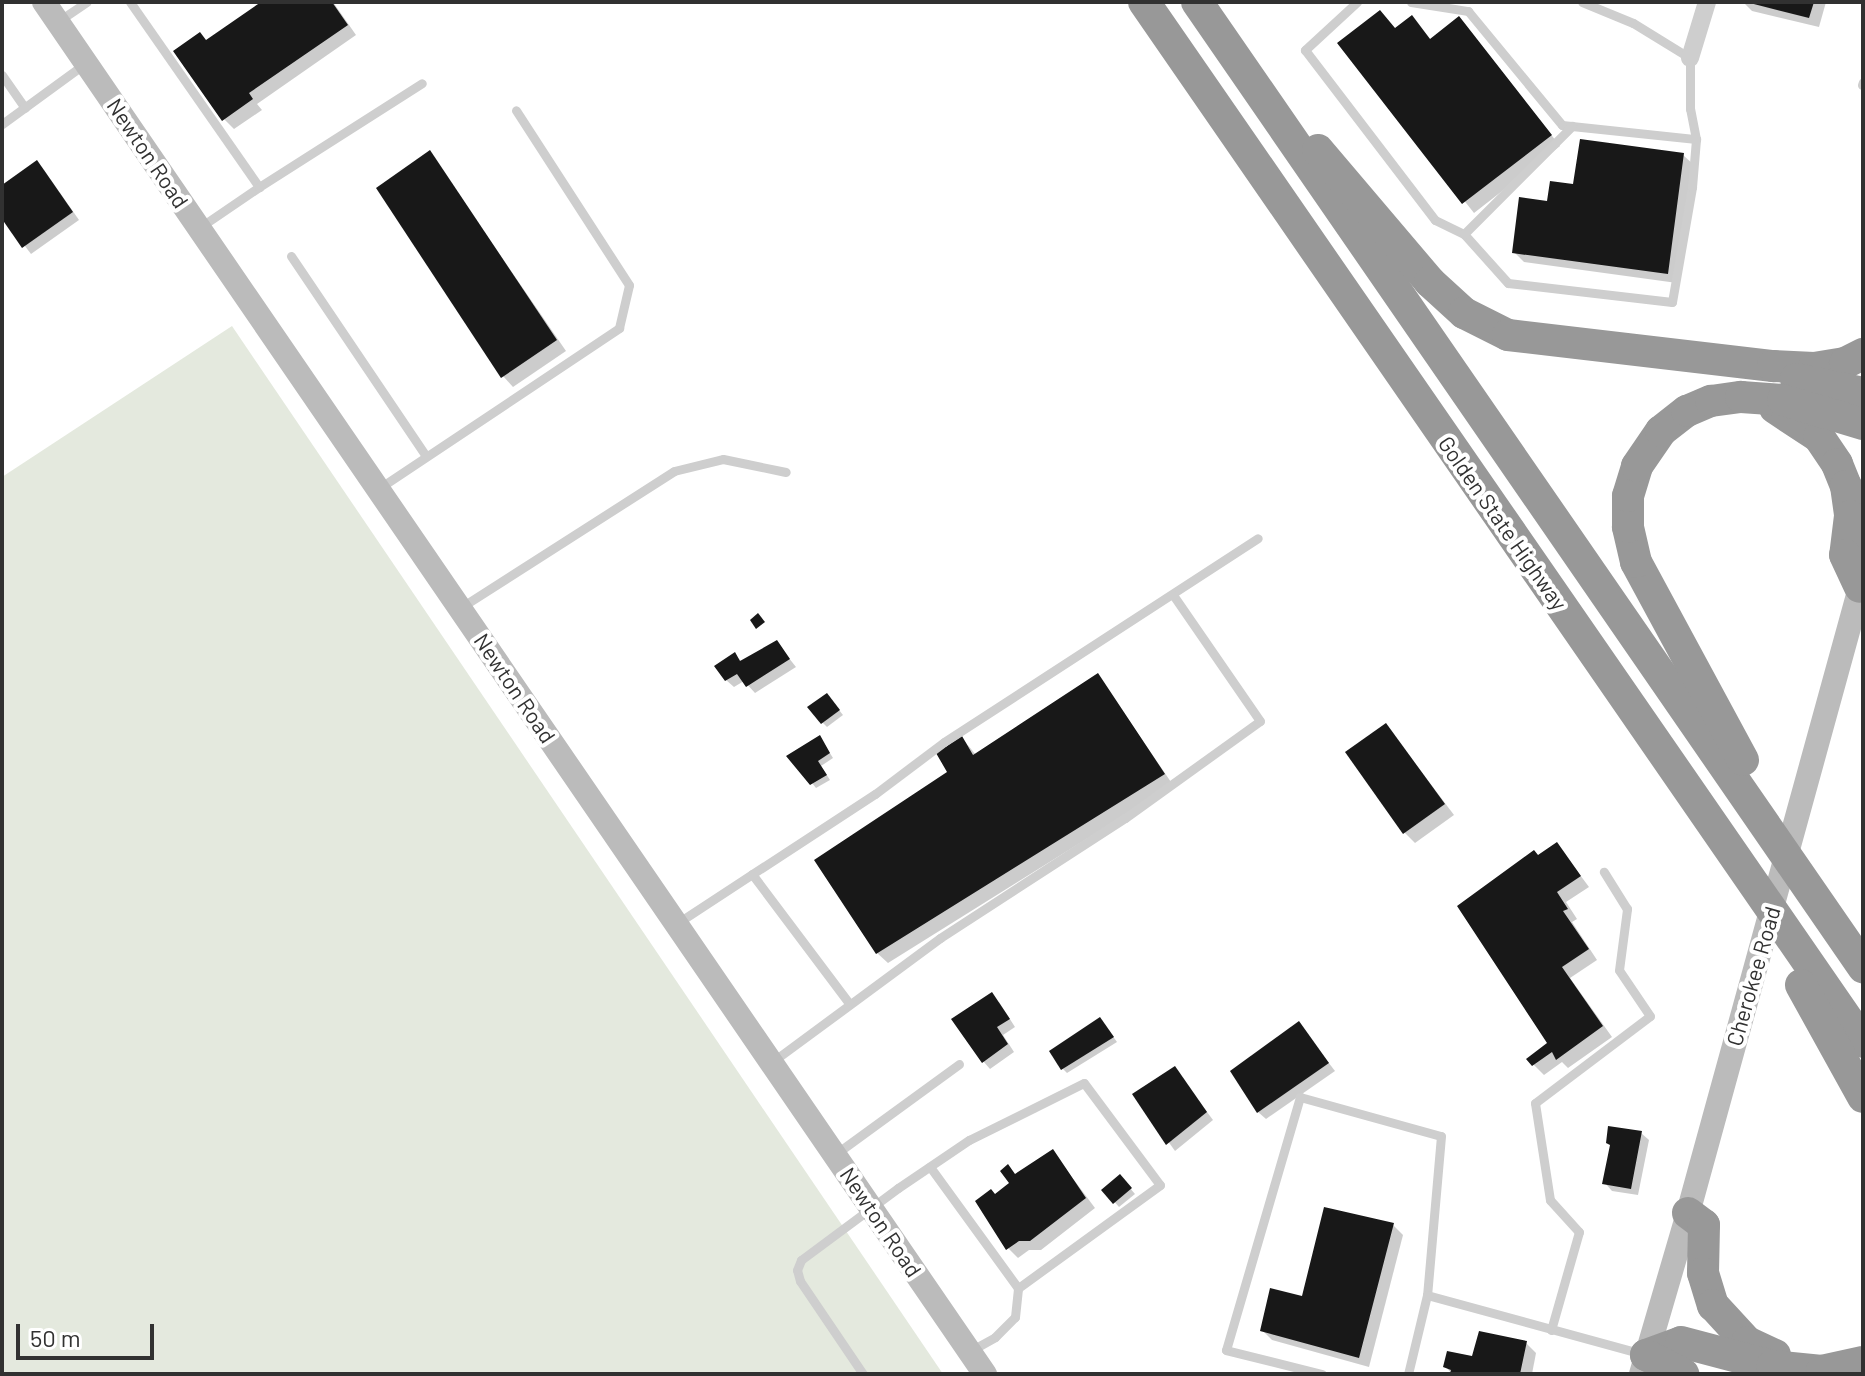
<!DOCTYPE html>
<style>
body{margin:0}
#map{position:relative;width:1865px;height:1376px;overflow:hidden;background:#fff;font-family:Barlow,sans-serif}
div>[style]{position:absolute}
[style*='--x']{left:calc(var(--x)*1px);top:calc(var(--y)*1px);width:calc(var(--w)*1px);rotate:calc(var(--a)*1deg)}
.green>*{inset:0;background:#e4e9de}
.shadow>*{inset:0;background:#0003}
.building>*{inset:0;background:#181818}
.lane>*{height:9px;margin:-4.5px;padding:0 4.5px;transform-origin:4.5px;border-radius:4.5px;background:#cecece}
.street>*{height:18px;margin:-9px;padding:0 9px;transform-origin:9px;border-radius:9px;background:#cecece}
.secondary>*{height:24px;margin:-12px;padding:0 12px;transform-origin:12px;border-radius:12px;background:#bbb}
.highway>*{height:32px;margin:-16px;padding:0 16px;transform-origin:16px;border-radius:16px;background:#989898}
span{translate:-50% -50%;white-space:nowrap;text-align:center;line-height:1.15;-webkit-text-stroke:8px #fff;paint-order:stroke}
.street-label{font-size:22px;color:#313131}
.frame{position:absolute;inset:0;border:4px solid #313131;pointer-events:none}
.scale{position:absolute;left:16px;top:1324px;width:138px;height:36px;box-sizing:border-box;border:4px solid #313131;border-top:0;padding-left:10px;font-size:24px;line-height:28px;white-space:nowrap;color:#313131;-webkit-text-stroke:6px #fff;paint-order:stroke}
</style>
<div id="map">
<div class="green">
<div style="clip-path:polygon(232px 326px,943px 1374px,2px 1374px,2px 477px)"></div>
</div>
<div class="shadow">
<div style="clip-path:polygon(264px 2px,333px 2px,356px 35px,257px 104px,262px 110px,234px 129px,224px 119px,207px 41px)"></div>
<div style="clip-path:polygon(1743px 2px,1826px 2px,1819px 27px,1752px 11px)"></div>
<div style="clip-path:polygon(1459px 18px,1560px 146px,1474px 213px,1340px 44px,1421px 28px,1431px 40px)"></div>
<div style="clip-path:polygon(430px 153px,566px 351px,513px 387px,503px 376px)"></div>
<div style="clip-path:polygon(1683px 155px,1694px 165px,1677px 283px,1524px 262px,1514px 252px,1549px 203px,1575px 187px)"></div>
<div style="clip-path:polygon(44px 170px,79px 220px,31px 254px,2px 216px,2px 187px)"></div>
<div style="clip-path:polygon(777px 643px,796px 667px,755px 693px,744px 681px,734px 687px,726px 680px,735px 655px,742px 662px)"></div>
<div style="clip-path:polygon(1098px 675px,1173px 785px,888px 963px,877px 953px,962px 738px,976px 755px)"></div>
<div style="clip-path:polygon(831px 700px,843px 715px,827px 727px,822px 722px)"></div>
<div style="clip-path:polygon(1386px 725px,1454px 815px,1415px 843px,1405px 833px)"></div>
<div style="clip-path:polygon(820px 737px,833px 758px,821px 766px,830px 780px,816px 788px,812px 783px)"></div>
<div style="clip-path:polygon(1557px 844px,1589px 887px,1566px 902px,1577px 919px,1572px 922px,1597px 960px,1570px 978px,1612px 1037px,1568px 1068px,1562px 1062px,1544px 1075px,1529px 1060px,1550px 1044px,1538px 857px)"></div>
<div style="clip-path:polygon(999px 1002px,1015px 1027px,1003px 1035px,1014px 1052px,990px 1069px,983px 1061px)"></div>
<div style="clip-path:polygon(1104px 1024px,1117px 1042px,1067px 1073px,1063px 1069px)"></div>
<div style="clip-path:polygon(1299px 1024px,1335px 1071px,1266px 1119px,1258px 1112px)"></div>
<div style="clip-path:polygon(1175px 1069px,1213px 1120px,1175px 1151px,1135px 1095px)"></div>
<div style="clip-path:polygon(1641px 1133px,1649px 1140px,1638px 1195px,1612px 1191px,1605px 1183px)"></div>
<div style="clip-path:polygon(1053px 1152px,1095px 1208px,1041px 1250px,1029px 1250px,1018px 1258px,1008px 1248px,995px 1196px)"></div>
<div style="clip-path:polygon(1124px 1181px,1135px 1194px,1119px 1207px,1104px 1190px)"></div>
<div style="clip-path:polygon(1393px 1225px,1403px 1235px,1369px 1367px,1272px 1340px,1262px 1330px)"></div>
<div style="clip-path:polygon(1526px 1343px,1536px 1353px,1532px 1374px,1452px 1374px,1446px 1367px)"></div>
</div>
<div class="building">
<div style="clip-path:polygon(261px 2px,332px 2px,348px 25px,249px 93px,253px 99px,222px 121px,173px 51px,200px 32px,206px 40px)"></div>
<div style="clip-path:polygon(1746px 2px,1814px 2px,1809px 18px)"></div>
<div style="clip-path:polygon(1380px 10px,1395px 28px,1412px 15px,1430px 39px,1459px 16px,1552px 135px,1462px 204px,1337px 43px)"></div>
<div style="clip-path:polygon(1580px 139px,1684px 153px,1668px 274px,1512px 253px,1519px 197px,1547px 201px,1550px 181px,1573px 184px)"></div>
<div style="clip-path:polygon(430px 150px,557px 340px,501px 378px,376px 188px)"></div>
<div style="clip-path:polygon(37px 160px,73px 212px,22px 248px,2px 219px,2px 185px)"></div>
<div style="clip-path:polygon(758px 613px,765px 622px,756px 629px,750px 620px)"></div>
<div style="clip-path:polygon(777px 640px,790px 659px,746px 687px,737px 674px,725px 681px,714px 666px,735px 652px,740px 661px)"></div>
<div style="clip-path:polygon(1098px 673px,1165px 774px,876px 954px,814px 860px,947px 772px,936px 753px,962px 736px,973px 755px)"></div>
<div style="clip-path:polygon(827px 693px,840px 710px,821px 724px,807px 707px)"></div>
<div style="clip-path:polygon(1386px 723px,1445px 804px,1403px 834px,1345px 752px)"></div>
<div style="clip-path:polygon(820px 735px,830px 753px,818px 761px,827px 775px,810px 785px,786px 756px)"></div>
<div style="clip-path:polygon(1557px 842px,1581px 876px,1557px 892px,1568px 909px,1563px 911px,1589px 949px,1562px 967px,1603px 1026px,1556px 1060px,1552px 1052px,1532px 1066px,1526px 1059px,1547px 1043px,1457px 906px,1534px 850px,1538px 855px)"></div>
<div style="clip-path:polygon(992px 992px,1010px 1019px,997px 1027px,1008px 1044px,982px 1063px,951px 1019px)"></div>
<div style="clip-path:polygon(1100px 1017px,1114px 1037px,1061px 1070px,1049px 1051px)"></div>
<div style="clip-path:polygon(1299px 1021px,1329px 1063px,1257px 1113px,1230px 1071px)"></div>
<div style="clip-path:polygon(1175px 1066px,1207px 1112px,1166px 1145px,1132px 1094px)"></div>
<div style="clip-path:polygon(1608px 1126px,1642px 1131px,1631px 1189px,1602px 1184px,1610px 1145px,1606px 1143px)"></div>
<div style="clip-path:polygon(1053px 1149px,1086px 1198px,1030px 1241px,1019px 1241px,1006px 1250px,975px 1201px,991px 1189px,995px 1194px,1009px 1183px,1000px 1171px,1008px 1164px,1015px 1174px)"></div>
<div style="clip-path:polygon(1120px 1174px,1132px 1188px,1113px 1204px,1101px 1190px)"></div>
<div style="clip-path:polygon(1324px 1207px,1394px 1223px,1359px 1358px,1260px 1331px,1270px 1288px,1302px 1296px)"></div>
<div style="clip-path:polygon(1479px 1331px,1527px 1341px,1520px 1374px,1450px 1374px,1451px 1370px,1443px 1367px,1447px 1351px,1472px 1356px)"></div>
</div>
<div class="lane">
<div style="--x:130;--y:2;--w:226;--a:55.1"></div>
<div style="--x:259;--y:187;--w:73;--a:145.7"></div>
<div style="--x:1357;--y:2;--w:71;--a:137.3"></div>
<div style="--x:1305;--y:50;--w:214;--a:52.6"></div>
<div style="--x:1435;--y:220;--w:32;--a:26"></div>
<div style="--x:1464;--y:234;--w:66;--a:48.1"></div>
<div style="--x:1508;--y:283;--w:165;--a:6.6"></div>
<div style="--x:1672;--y:302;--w:117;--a:-80.1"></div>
<div style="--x:1692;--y:187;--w:48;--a:-85.2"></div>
<div style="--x:1696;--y:139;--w:31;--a:-101"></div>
<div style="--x:1690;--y:109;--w:51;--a:-90"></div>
<div style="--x:1690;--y:58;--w:67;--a:-148.4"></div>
<div style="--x:1633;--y:23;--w:55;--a:-157.6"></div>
<div style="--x:1411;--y:2;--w:58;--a:9"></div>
<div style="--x:1468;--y:11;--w:148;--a:50.5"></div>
<div style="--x:1562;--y:125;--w:135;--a:6"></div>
<div style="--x:60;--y:20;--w:32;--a:-34"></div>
<div style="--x:2;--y:75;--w:40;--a:55.1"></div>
<div style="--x:1862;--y:85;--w:3;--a:-72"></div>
<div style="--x:2;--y:124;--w:100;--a:-36.1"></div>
<div style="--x:259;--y:187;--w:193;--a:-32.5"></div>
<div style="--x:1464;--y:234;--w:153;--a:-45"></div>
<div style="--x:291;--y:256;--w:241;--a:56"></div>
<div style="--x:378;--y:489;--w:290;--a:-33.7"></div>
<div style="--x:619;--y:328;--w:44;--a:-76.9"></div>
<div style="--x:629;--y:285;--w:208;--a:-122.9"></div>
<div style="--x:460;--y:608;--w:254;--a:-32.6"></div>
<div style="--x:674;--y:471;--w:50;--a:-13.8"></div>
<div style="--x:723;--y:459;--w:64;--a:11.7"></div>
<div style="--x:752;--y:874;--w:161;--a:53.1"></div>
<div style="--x:676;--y:924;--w:238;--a:-33.2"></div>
<div style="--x:875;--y:794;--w:86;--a:-37"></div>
<div style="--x:944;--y:742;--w:374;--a:-33"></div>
<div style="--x:772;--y:1062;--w:209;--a:-36.4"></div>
<div style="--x:940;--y:938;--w:221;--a:-33"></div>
<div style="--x:1125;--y:818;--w:166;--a:-35.7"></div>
<div style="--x:1260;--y:721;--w:153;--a:-124.6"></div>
<div style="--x:837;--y:1153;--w:151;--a:-36.1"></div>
<div style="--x:1427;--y:1295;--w:224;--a:15.3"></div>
<div style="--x:1551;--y:1330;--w:102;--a:-74.1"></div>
<div style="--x:1579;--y:1232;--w:43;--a:-132.2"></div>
<div style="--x:1550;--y:1200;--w:98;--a:-98.8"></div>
<div style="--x:1535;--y:1103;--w:144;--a:-37.1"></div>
<div style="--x:1650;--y:1016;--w:55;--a:-124"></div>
<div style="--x:1619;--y:970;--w:62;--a:-82.5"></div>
<div style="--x:1627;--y:909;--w:44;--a:-121.9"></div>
<div style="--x:972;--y:1350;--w:26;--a:-29"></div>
<div style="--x:995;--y:1337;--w:28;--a:-45"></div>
<div style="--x:1015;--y:1317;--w:29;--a:-84"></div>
<div style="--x:863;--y:1374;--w:112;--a:-124.1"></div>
<div style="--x:800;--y:1281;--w:11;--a:-105"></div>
<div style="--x:797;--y:1270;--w:11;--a:-68"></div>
<div style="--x:801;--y:1260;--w:121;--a:-36.6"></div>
<div style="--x:898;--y:1188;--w:86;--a:-34.1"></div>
<div style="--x:969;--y:1140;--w:128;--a:-26.4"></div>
<div style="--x:1084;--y:1083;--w:127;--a:53.3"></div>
<div style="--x:1160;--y:1185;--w:175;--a:144"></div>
<div style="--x:1018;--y:1288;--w:150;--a:-126"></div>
<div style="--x:1322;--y:1374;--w:99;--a:-166"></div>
<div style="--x:1226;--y:1350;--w:264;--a:-73.7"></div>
<div style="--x:1300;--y:1097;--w:146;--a:15.5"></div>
<div style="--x:1441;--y:1136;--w:160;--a:95"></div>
<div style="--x:1427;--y:1295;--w:81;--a:103.5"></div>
</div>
<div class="street">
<div style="--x:1690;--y:58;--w:59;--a:-73.1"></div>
</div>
<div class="secondary">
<div style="--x:44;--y:2;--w:1664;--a:55.56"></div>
<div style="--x:1641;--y:1374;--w:168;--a:-73.7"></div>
<div style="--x:1688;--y:1213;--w:660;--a:-74.62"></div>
</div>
<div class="highway">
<div style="--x:1144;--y:2;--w:1264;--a:55.34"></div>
<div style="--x:1197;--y:2;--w:1173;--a:55.39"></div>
<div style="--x:1318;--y:150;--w:173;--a:49.7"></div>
<div style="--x:1430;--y:282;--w:46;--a:42.4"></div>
<div style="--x:1464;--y:313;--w:49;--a:26.6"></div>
<div style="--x:1508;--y:335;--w:267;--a:6.7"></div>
<div style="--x:1773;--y:366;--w:41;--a:2.8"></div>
<div style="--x:1814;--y:368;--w:31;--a:-9"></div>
<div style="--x:1845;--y:363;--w:20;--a:-27"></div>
<div style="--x:1796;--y:379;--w:68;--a:11.8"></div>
<div style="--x:1775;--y:408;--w:53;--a:33.4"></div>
<div style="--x:1819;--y:437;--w:32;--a:56"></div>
<div style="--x:1837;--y:464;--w:24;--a:68"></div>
<div style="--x:1846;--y:486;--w:30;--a:82"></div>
<div style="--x:1850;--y:516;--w:39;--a:97"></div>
<div style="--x:1845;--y:555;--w:35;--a:65"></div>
<div style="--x:1743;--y:760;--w:225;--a:-118.4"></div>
<div style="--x:1636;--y:562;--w:36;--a:-103"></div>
<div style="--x:1628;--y:527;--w:31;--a:-90"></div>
<div style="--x:1628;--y:496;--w:31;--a:-73"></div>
<div style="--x:1637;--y:466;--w:42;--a:-55.6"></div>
<div style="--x:1661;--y:431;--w:33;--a:-38"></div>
<div style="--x:1687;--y:411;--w:26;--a:-23"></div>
<div style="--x:1711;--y:401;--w:30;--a:-8"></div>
<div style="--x:1741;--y:397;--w:42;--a:4.1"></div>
<div style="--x:1783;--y:400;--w:84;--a:16.7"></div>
<div style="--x:1801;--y:985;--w:128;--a:61"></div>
<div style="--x:1688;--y:1213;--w:20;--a:37"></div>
<div style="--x:1704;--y:1225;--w:48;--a:91.2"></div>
<div style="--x:1703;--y:1273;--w:34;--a:73"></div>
<div style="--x:1713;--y:1305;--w:50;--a:47.4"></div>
<div style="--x:1747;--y:1342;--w:31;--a:25"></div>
<div style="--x:1646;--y:1355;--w:37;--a:-20"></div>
<div style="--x:1681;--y:1342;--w:94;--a:14.8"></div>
<div style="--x:1772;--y:1366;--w:50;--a:5.7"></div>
<div style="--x:1822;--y:1371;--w:42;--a:-12.4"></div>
<div style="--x:1646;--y:1355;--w:42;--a:27.2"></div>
</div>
<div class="street-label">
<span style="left:148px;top:153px;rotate:56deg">Newton Road</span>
<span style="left:1503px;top:523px;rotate:55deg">Golden State Highway</span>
<span style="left:515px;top:688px;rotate:56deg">Newton Road</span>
<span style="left:1753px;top:976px;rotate:-74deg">Cherokee Road</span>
<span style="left:881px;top:1222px;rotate:56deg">Newton Road</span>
</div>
<div class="frame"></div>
<div class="scale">50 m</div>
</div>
